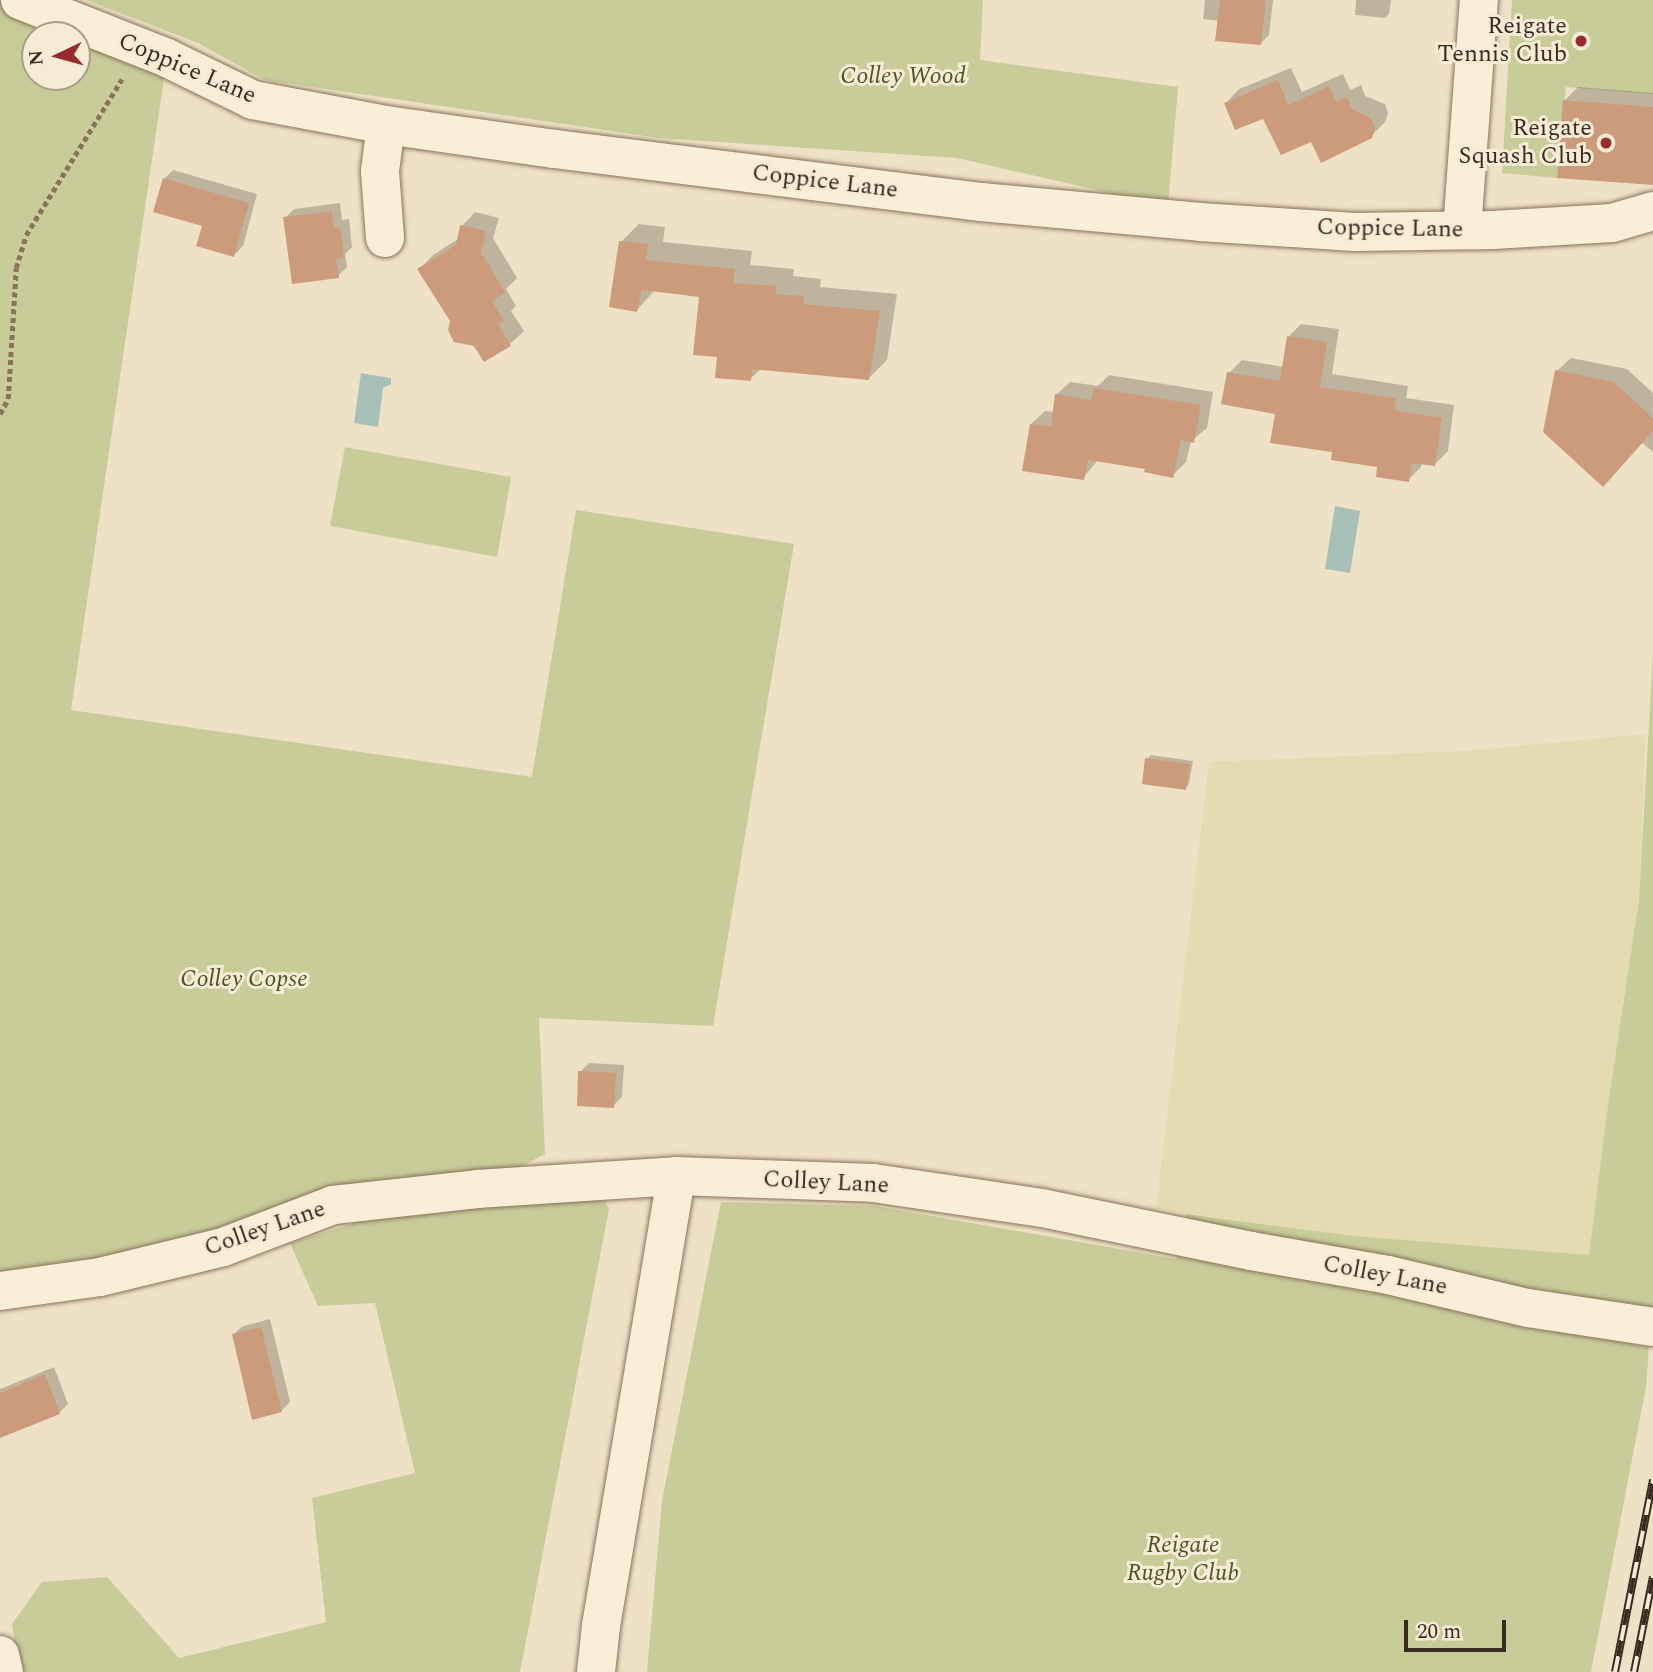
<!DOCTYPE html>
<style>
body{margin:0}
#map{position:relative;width:1653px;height:1672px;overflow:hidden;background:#eee1c5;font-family:Spectral,serif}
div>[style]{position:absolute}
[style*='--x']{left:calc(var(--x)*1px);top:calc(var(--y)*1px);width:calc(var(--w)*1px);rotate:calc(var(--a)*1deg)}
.farmland>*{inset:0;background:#e4dbb2}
.green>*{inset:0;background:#c7cc99}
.water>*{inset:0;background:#a7c1b9}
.shadow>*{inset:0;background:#0003}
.building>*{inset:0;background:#cc9b7b}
.path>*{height:4.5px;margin-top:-2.25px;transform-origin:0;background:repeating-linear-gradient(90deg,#89735b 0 5px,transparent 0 8.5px)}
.roads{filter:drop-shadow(0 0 2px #89735b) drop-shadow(0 0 2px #89735b)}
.minor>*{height:38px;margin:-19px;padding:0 19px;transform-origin:19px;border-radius:19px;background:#f9eed8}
.rail>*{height:8px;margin-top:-4px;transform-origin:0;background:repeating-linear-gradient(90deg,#f6ebd5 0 16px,#392b1f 0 32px);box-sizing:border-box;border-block:2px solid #392b1f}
.dots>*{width:19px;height:19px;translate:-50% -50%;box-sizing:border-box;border:4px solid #f6ebd5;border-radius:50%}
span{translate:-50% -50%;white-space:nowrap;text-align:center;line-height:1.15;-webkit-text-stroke:6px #f6ebd5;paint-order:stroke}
.poi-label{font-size:24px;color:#392b1f}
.right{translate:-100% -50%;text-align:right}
.street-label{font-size:24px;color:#392b1f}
.park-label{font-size:24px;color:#4a5626;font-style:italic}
.north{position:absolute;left:21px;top:21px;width:70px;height:70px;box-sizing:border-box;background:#f6ebd5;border:2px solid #aa9e8c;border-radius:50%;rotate:265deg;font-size:19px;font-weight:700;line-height:28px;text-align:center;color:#392b1f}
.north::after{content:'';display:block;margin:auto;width:24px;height:32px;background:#982b2e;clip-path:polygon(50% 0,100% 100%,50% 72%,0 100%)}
.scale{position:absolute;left:1404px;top:1620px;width:102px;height:32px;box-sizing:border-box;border:4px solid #392b1f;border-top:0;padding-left:9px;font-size:21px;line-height:24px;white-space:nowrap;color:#392b1f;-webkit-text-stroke:5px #f6ebd5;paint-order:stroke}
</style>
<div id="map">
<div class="farmland">
<div style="clip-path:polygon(1646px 734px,1639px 900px,1608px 1105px,1589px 1255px,1353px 1236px,1156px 1209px,1209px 762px,1465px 751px)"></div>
</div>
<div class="green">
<div style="clip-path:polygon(evenodd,0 0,20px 0,167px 58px,71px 710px,532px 777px,576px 510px,794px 544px,713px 1026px,539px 1018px,545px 1154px,477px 1189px,0 1291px,0 0,35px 35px,77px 35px,77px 77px,35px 77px,35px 35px)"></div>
<div style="clip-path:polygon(86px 0,983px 0,980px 60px,1178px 87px,1168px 206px,957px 158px,659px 138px,265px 80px,198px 43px)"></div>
<div style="clip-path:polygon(1512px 0,1653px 0,1653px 94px,1566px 87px,1557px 178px,1502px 173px)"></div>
<div style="clip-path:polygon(345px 447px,511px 477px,497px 557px,330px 526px)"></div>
<div style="clip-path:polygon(1653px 653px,1653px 1314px,1607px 1339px,1649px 1347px,1646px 1387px,1591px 1672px,647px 1672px,662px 1501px,721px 1202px,875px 1206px,1176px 1259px,1186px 1214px,1354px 1236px,1589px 1255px,1608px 1105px,1639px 900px)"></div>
<div style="clip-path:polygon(601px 1192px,609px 1209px,520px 1672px,20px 1672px,12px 1624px,42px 1582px,107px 1577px,179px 1658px,326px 1622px,312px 1498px,415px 1473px,375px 1303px,318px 1306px,290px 1243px,372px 1218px)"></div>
</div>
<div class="water">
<div style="clip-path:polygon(361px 373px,391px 378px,391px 384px,383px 388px,378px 427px,354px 423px)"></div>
<div style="clip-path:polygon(1335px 506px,1360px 511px,1350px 573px,1325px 569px)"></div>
</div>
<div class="shadow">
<div style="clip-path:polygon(1205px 0,1273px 0,1269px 35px,1260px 44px,1219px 21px,1203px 19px)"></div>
<div style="clip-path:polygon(1356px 0,1391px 0,1389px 14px,1385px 18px,1355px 15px)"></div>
<div style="clip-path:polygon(1291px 68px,1302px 92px,1343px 74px,1350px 90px,1361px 85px,1365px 96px,1385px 104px,1388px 113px,1385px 122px,1371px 136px,1312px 140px,1226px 103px,1239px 89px)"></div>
<div style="clip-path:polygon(1578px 87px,1653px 93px,1653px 183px,1564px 101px)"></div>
<div style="clip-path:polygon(173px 170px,257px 194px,243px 246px,234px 255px,164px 179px)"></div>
<div style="clip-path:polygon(340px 203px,342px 220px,349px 219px,352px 247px,345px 254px,347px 267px,338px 276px,285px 218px,294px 209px)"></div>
<div style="clip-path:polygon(475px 212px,499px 218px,493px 238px,517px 278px,506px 289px,516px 306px,511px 311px,524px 331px,510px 344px,485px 360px,452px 321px,420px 269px,433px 255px,458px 239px,462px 226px)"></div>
<div style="clip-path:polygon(639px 224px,665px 227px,663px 242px,752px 251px,750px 265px,794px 269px,793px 276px,821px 279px,820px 287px,897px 294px,887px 360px,869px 378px,762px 368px,750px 379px,719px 355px,701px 295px,655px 290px,637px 310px,621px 242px)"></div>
<div style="clip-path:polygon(1301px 324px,1339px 329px,1332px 374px,1408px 386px,1406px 398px,1454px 405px,1448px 451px,1435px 464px,1422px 462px,1421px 467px,1408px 480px,1379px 465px,1334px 451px,1277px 412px,1229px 373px,1242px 360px,1284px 367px,1288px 337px)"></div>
<div style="clip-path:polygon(1571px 358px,1627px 369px,1653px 393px,1653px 452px,1557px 371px)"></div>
<div style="clip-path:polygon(1109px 375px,1213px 392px,1207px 428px,1191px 441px,1186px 462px,1172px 476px,1147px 468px,1098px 460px,1083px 478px,1031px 424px,1045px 411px,1054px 412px,1056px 395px,1070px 382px,1098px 386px)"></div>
<div style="clip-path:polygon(1151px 755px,1193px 761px,1189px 784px,1186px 788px,1147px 759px)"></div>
<div style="clip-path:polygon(589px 1063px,624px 1065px,622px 1097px,613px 1106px,580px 1072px)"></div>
<div style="clip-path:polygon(270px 1319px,290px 1402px,281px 1411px,234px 1334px,243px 1326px)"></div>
<div style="clip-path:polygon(54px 1367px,68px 1404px,59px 1413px,0 1425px,0 1389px)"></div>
</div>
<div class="building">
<div style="clip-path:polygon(1220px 0,1266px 0,1261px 45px,1215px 41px)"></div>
<div style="clip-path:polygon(1278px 80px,1288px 105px,1329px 86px,1336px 102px,1347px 97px,1352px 109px,1371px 118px,1375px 128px,1372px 138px,1321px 163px,1311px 142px,1281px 155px,1263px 119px,1235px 130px,1224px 103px)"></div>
<div style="clip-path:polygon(1563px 100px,1653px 107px,1653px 185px,1557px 178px)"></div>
<div style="clip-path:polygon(163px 178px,249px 203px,234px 257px,196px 246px,202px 226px,153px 212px)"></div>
<div style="clip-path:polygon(332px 211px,334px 228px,340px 227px,344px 258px,336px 259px,339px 278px,292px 284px,283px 217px)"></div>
<div style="clip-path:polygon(460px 225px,486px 231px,481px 252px,505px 292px,492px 301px,504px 321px,498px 324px,511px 346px,484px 362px,474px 346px,454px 342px,448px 330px,450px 321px,417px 269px,456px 245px)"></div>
<div style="clip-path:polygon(619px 241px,648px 244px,646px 260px,735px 269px,733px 283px,776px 286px,776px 294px,804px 296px,803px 304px,880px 311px,869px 380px,752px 369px,751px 381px,715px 378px,717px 357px,693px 355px,699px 297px,642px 290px,637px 312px,609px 307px)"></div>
<div style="clip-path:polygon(1287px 336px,1327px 342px,1320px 387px,1396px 398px,1394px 410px,1442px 418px,1435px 466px,1412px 463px,1409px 482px,1376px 477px,1377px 467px,1331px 460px,1332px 452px,1270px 443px,1275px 414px,1221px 404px,1227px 372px,1280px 381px)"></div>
<div style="clip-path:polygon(1555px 370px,1614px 382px,1653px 418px,1653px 431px,1603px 487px,1543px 432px)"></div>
<div style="clip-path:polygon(1094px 388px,1201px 405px,1194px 443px,1181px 440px,1173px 478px,1144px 472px,1145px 469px,1088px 460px,1084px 480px,1022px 471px,1030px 424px,1051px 426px,1055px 394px,1091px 400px)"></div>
<div style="clip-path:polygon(1145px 758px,1190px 764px,1186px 790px,1142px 784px)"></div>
<div style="clip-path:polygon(578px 1071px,616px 1073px,614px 1108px,577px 1106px)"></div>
<div style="clip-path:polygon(261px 1327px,282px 1412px,252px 1420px,232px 1334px)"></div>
<div style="clip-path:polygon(45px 1374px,60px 1414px,0 1438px,0 1393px)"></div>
</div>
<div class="path">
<div style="--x:0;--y:414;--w:17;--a:-62"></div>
<div style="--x:8;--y:399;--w:131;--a:-86.5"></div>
<div style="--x:16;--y:268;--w:34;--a:-73"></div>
<div style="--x:26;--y:235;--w:183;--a:-58.4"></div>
</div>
<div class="roads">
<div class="minor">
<div style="--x:20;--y:0;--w:158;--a:21.5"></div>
<div style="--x:167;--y:58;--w:96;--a:26"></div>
<div style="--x:253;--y:100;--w:135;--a:10.6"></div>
<div style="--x:386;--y:125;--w:171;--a:8.1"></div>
<div style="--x:555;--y:149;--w:429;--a:7.1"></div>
<div style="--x:981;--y:202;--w:220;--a:5.2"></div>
<div style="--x:1200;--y:222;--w:155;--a:3.7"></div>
<div style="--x:1355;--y:232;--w:138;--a:-0.8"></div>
<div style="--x:1493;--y:230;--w:119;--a:-3.4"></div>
<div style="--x:1612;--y:223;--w:43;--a:-16.3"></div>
<div style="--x:1462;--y:230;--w:231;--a:-85.8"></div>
<div style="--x:385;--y:238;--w:67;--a:-94.3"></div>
<div style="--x:380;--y:171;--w:46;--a:-82.6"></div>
<div style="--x:0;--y:1291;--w:101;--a:-8"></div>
<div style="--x:100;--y:1277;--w:127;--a:-13.7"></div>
<div style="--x:223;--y:1247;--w:118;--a:-20.9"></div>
<div style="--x:333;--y:1205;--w:145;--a:-6.3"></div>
<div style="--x:477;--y:1189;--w:199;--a:-3.7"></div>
<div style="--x:676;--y:1176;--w:197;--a:2"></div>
<div style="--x:873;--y:1183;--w:171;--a:8.4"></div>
<div style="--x:1042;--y:1208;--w:213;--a:11.6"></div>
<div style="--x:1251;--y:1251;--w:139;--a:9.9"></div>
<div style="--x:1388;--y:1275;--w:144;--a:13.3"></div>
<div style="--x:1528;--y:1308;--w:126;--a:8.6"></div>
<div style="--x:0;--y:1655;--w:17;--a:77"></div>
<div style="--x:596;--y:1672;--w:46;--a:-83.8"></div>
<div style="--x:601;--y:1626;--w:456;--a:-80.5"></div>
</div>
</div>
<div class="rail">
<div style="--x:1615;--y:1672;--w:196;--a:-78.8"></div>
<div style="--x:1634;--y:1672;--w:97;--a:-78.7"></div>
</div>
<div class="dots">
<div style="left:1581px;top:41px;background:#982b2e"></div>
<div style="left:1606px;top:143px;background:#982b2e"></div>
</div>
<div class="poi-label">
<span class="right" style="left:1567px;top:41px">Reigate<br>Tennis Club</span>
<span class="right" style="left:1592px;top:143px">Reigate<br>Squash Club</span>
</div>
<div class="street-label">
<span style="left:187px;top:69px;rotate:23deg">Coppice Lane</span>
<span style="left:825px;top:182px;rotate:7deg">Coppice Lane</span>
<span style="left:1390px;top:229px;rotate:1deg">Coppice Lane</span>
<span style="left:826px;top:1183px;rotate:3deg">Colley Lane</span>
<span style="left:265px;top:1229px;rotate:-19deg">Colley Lane</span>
<span style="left:1385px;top:1276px;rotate:11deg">Colley Lane</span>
</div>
<div class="park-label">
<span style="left:903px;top:77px">Colley Wood</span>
<span style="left:244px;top:980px">Colley Copse</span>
<span style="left:1183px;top:1560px">Reigate<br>Rugby Club</span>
</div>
<div class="north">N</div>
<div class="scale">20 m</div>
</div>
